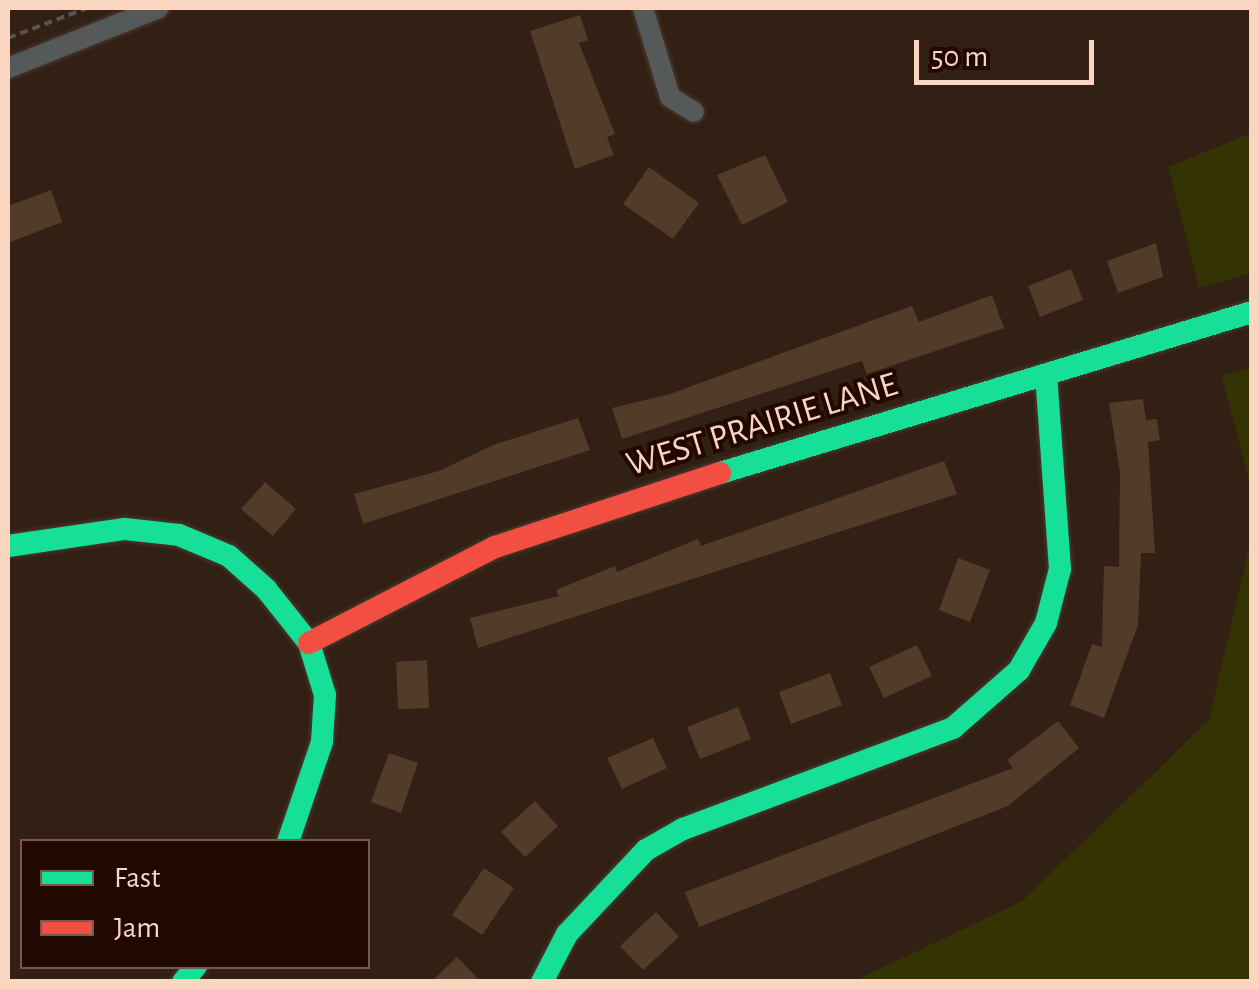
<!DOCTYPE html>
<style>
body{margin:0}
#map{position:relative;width:1259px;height:989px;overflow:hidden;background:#312013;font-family:"Alegreya Sans",sans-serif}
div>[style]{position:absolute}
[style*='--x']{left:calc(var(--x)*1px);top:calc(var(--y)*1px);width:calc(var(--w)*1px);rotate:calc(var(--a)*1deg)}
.green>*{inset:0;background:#333304}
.building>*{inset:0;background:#523b29}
.path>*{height:4px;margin-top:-2px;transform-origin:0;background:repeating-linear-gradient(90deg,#575654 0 8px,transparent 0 13px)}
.roads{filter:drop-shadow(0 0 2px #4b3a2e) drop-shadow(0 0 2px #4b3a2e)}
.street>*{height:20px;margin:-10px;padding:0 10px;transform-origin:10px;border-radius:10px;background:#55595a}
.fast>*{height:22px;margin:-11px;padding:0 11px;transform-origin:11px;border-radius:11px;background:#16e098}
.jam>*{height:22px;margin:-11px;padding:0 11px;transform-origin:11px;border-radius:11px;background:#f24e42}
span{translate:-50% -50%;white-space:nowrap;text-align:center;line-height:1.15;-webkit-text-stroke:8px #210800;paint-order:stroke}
.street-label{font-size:35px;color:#fad5bf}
.frame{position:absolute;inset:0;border:10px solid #fad5bf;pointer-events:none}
.legend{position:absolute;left:20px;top:839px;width:350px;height:130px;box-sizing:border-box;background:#210800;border:2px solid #785a4c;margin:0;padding:12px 18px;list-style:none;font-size:30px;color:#fad5bf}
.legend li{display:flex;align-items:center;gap:20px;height:50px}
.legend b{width:50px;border:2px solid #785a4c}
.scale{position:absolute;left:914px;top:40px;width:180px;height:45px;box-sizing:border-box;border:5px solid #fad5bf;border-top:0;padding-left:12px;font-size:30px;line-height:35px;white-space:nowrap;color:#fad5bf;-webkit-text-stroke:8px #210800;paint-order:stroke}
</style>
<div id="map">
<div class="green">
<div style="clip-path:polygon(1251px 133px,1251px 273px,1199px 288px,1168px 167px)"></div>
<div style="clip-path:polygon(1251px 367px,1252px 367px,1251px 489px,1222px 376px)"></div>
<div style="clip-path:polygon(1251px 539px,1251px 981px,854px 981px,1022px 901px,1209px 720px)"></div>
</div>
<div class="building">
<div style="clip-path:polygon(580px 15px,588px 40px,579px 43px,615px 134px,607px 137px,614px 155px,575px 169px,530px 31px)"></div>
<div style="clip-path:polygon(765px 155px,788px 202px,742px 225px,717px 175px)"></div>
<div style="clip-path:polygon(649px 167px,699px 203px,673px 239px,623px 204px)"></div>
<div style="clip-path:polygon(51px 190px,62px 222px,8px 243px,8px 206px)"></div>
<div style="clip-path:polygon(1156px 243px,1163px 277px,1118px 293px,1107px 261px)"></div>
<div style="clip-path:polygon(1071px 269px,1083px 300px,1040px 317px,1028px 286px)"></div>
<div style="clip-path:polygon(992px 295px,1004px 328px,867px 374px,862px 361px,622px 439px,612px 408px,670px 394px,912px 306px,919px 322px)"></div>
<div style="clip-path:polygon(1143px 399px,1146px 420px,1157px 419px,1160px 440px,1148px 442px,1155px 553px,1141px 553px,1138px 625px,1104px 718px,1070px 705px,1092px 644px,1102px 647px,1104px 566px,1119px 567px,1120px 472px,1109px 403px)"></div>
<div style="clip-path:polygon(578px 418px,590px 450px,363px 524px,354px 494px,439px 471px,493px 445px)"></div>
<div style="clip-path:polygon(944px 461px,957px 494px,478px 648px,470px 618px,559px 596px,556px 590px,615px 566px,617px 572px,698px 539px,701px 546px)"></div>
<div style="clip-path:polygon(265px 482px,296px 509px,273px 536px,241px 509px)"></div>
<div style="clip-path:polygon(958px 558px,990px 570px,970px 622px,939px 610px)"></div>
<div style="clip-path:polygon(917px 645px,932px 676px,884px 698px,869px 667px)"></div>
<div style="clip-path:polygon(427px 660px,429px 708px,398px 709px,396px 662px)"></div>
<div style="clip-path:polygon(830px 673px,842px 705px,791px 724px,779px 692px)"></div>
<div style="clip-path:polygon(738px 707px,751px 739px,700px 759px,687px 727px)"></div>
<div style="clip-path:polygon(1058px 721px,1079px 748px,1008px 806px,699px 927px,685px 892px,1013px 768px,1007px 760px)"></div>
<div style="clip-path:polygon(653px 738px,667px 768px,622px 789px,607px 758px)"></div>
<div style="clip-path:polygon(389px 753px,418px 763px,401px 813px,371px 802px)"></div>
<div style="clip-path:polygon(535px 801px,558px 826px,525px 857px,501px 832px)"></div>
<div style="clip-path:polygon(484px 868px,514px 888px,482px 935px,452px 915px)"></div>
<div style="clip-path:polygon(656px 912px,679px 937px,643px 970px,620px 946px)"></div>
<div style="clip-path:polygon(457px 957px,481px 982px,431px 982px)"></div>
</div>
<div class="path">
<div style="--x:8;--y:38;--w:85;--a:-20.8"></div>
</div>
<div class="roads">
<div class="street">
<div style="--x:643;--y:8;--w:93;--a:73.1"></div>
<div style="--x:670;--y:97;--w:28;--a:32"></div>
<div style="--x:8;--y:68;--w:162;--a:-21.7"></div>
</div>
<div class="fast">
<div style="--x:720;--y:473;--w:556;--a:-16.84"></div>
<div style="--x:8;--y:546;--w:118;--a:-8.3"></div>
<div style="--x:125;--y:529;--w:54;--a:6.3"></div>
<div style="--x:179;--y:535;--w:54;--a:22.8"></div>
<div style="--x:229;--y:556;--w:50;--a:41.7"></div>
<div style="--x:266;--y:589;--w:69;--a:51.5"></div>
<div style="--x:309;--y:643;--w:54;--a:72.9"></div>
<div style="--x:325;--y:695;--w:47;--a:93.7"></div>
<div style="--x:322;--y:742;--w:106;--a:108.8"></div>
<div style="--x:183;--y:982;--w:21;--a:-51"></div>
<div style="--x:542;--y:982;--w:54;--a:-62.5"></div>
<div style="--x:567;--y:934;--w:115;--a:-46.8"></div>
<div style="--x:646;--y:850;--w:43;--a:-29.6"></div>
<div style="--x:683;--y:829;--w:288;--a:-20.5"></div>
<div style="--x:953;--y:728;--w:88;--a:-41.3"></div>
<div style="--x:1019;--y:670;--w:54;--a:-60.1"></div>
<div style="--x:1046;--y:623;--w:56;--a:-75.5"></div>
<div style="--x:1060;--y:569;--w:194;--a:-94.1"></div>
</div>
<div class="jam">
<div style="--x:309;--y:643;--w:209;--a:-27.3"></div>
<div style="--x:495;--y:547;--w:237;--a:-18.2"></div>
</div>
</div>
<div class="street-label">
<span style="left:762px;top:425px;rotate:-17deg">WEST PRAIRIE LANE</span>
</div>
<div class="frame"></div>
<ul class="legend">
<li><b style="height:12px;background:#16e098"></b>Fast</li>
<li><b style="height:12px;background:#f24e42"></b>Jam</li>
</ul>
<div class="scale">50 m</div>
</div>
